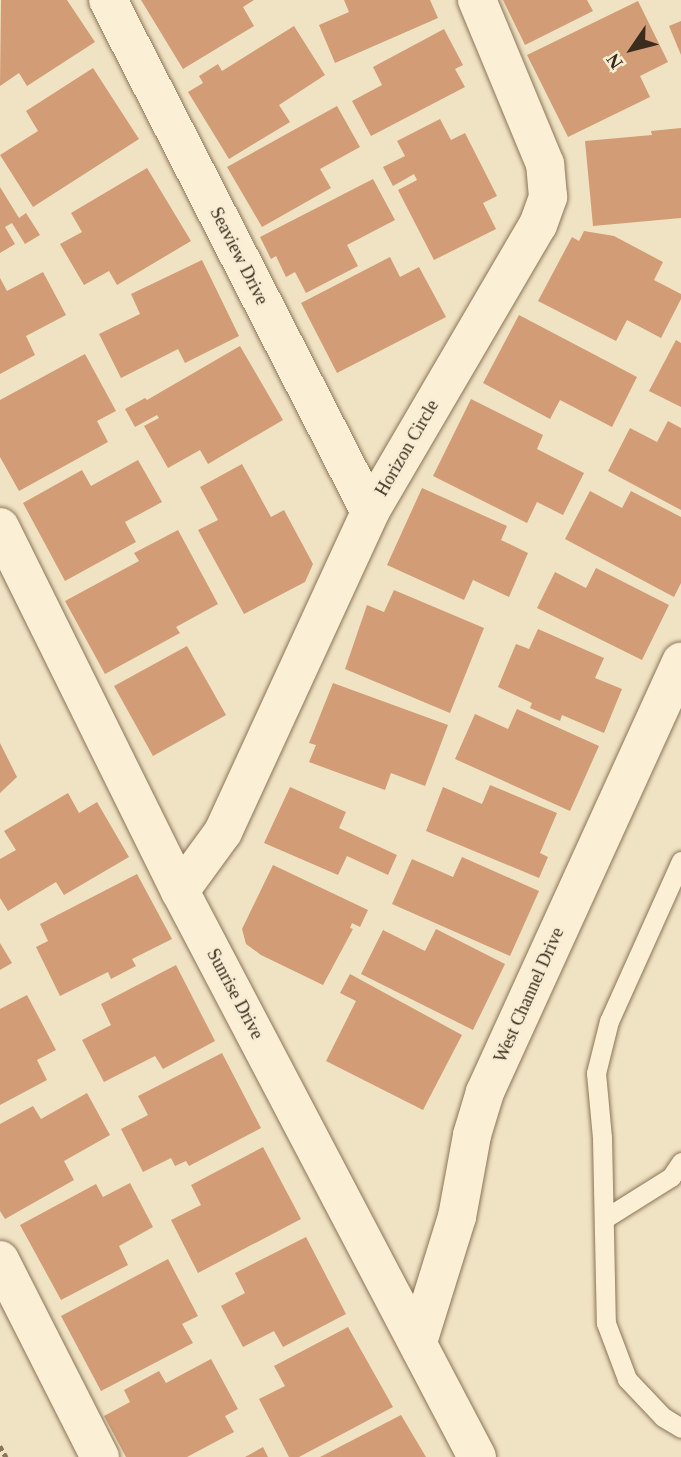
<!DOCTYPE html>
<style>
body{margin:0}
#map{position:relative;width:681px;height:1457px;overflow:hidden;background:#f0e3c3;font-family:"Times New Roman",serif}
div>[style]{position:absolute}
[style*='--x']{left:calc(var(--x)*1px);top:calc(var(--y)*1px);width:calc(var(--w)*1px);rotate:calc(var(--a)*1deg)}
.building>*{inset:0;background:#d19c76}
.path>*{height:4.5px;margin-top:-2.25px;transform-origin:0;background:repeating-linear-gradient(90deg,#8c7458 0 5px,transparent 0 8.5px)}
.roads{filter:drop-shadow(0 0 2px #8c7458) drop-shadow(0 0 2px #8c7458)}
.service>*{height:19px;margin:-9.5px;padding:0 9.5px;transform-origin:9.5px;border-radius:9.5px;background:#fbf0d6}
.minor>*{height:38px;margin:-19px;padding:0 19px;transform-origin:19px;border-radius:19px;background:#fbf0d6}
span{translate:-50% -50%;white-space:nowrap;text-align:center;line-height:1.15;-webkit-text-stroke:5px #f7edd3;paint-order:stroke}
.street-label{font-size:18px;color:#3b2c1d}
.north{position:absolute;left:597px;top:14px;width:70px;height:70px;-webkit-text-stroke:5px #f7edd3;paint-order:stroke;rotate:235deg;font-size:19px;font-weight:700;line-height:28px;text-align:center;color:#3b2c1d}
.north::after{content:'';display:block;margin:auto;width:24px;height:32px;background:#3b2c1d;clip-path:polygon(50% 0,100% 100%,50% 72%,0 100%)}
</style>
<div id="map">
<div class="building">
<div style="clip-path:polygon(1px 0,67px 0,95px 42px,27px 86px,19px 73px,0 86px)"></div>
<div style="clip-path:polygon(141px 0,254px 0,243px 7px,254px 26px,183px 69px)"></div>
<div style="clip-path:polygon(344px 0,430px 0,438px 18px,335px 63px,319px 25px,349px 12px)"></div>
<div style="clip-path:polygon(503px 0,587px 0,593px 11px,525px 45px)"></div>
<div style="clip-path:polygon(638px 1px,668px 62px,640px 76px,650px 97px,568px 137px,527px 55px)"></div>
<div style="clip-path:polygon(681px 21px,681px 55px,669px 26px)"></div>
<div style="clip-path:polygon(294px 26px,325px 75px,279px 105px,290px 122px,229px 159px,188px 92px,203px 83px,199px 76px,218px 64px,222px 71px)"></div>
<div style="clip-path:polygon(444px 29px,463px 65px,455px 69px,465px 87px,371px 136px,352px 101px,382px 85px,373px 67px)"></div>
<div style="clip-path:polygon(93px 68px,139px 139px,33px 207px,0 155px,38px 131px,26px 111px)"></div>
<div style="clip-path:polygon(337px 106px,360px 147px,320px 169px,331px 188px,262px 227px,227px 167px)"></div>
<div style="clip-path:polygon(440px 119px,451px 140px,465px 133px,497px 196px,483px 203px,496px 229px,434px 260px,398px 190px,417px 180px,414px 174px,393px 186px,383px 167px,405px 156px,397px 141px)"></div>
<div style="clip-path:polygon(681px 128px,681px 218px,593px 226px,585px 141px,652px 135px,651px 131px)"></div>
<div style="clip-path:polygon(147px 168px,191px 241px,117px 285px,109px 271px,84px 285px,60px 244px,82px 232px,71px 213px)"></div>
<div style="clip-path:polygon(373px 179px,395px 220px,347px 245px,358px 266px,306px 293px,295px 272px,286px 277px,276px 256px,271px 259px,260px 237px)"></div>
<div style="clip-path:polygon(0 187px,19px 218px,26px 213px,40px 235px,25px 244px,12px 223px,5px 227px,15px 244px,0 253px)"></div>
<div style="clip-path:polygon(584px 231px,614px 236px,663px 262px,654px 280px,681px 294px,681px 299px,661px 338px,627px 320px,616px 341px,538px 301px,572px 237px,579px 241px)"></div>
<div style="clip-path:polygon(390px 257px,400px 277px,419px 267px,446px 317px,337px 373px,301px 303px)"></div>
<div style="clip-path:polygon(202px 260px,239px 336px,185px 363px,178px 349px,121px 378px,99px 334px,140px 314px,131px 294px)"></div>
<div style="clip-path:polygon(43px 272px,66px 315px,26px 336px,35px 355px,0 374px,0 278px,7px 291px)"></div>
<div style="clip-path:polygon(519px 315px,637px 377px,612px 427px,560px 400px,550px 419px,483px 383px)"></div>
<div style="clip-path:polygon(676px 340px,681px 343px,681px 407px,649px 391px)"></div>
<div style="clip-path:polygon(240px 346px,283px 420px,208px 464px,200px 450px,168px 468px,144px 426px,159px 418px,157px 415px,135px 427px,125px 409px,145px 398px,147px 400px)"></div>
<div style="clip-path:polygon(85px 354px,116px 411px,97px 421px,108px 442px,19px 491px,0 457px,0 400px)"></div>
<div style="clip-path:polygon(471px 399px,543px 435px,537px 449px,584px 473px,563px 515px,537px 502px,527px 523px,433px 476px)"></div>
<div style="clip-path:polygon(668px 421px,681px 428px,681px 510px,608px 471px,630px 428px,657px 442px)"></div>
<div style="clip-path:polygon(138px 460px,162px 502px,125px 522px,136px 542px,65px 581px,23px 503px,82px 470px,91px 486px)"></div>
<div style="clip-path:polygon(242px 464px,271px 517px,284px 510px,313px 564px,305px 582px,244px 614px,198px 530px,218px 520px,200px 487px)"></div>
<div style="clip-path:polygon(422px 488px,507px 526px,501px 540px,528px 553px,509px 597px,473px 580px,464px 600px,387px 565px)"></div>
<div style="clip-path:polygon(590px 491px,622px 508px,631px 491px,681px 517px,681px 583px,674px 597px,565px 539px)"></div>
<div style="clip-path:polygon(178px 530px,218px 604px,176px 627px,180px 633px,105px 674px,65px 601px,139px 561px,134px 553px)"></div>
<div style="clip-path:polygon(596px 568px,669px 605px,642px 660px,537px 608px,555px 572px,586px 588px)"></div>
<div style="clip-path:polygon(394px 590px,484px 628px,450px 713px,345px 669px,367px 605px,384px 612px)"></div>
<div style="clip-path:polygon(538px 629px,604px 658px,595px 678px,622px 689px,604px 733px,562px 715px,560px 721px,530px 708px,532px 703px,498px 687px,516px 644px,529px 649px)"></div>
<div style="clip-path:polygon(187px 646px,226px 715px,153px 756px,114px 686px)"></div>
<div style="clip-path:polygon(333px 683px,448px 725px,425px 786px,391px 773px,385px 790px,309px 762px,316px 745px,309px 743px)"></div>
<div style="clip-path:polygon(517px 709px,599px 746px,570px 811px,455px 759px,475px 714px,508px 729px)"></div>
<div style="clip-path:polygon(0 743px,17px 777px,0 793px)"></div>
<div style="clip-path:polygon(490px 785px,557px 813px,540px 853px,548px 857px,539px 878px,426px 831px,443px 787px,482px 804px)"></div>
<div style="clip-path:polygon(290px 787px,346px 812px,339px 828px,397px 855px,388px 875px,347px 856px,338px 875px,264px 843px)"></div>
<div style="clip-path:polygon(68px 793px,79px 813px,97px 802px,129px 857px,64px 895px,56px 882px,8px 911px,0 898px,0 859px,16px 850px,4px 831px)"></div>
<div style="clip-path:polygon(462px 857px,539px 891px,510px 956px,392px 904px,412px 859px,453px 877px)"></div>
<div style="clip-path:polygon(273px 865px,368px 910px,360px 927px,352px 923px,350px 928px,353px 929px,323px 985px,261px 955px,246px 944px,242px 929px)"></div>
<div style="clip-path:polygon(137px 874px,172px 939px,132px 959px,136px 966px,111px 979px,108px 972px,60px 996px,36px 947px,48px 941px,40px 924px)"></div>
<div style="clip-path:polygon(436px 929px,505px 964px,473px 1030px,361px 974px,383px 930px,425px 951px)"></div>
<div style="clip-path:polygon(0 943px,12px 963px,0 970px)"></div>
<div style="clip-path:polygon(176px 965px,215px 1041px,163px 1069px,155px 1056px,104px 1082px,82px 1040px,111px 1025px,101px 1004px)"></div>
<div style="clip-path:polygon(350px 974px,462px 1035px,423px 1110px,326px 1061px,356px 1001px,340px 993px)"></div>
<div style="clip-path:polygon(27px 995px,56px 1050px,37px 1060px,47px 1080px,0 1105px,0 1009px)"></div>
<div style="clip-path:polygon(222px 1053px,261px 1128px,189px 1166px,186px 1161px,175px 1166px,171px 1158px,143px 1172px,121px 1129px,148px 1115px,138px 1096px)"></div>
<div style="clip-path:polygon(87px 1093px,110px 1135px,64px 1161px,74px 1180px,5px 1219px,0 1211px,0 1124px,33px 1106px,41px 1119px)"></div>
<div style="clip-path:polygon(263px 1147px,301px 1219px,198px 1273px,171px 1220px,201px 1205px,191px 1185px)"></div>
<div style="clip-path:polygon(130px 1183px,153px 1227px,119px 1246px,128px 1265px,61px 1300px,20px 1225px,96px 1184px,103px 1197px)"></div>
<div style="clip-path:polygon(306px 1237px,346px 1314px,283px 1347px,274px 1331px,243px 1347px,221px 1306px,245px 1293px,235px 1273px)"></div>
<div style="clip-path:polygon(168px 1259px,198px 1316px,182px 1324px,193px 1343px,101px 1391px,61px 1316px)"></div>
<div style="clip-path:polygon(348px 1327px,393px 1407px,299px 1457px,289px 1457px,259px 1399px,285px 1386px,274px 1366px)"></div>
<div style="clip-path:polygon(211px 1359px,238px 1409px,225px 1416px,234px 1432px,187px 1457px,126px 1457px,104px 1416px,130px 1402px,124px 1390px,159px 1371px,166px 1383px)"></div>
<div style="clip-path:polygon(401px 1415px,426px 1457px,320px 1457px)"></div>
<div style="clip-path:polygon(263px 1447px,268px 1457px,245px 1457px)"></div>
</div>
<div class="path">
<div style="--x:0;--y:1446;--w:13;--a:61"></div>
</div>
<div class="roads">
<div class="service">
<div style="--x:681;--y:861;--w:175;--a:114.2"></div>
<div style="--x:609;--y:1021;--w:54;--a:104"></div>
<div style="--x:596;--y:1073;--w:65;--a:84.7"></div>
<div style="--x:602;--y:1138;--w:185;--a:88.8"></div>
<div style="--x:606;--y:1323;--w:60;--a:69.4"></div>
<div style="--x:627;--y:1379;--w:52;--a:46.5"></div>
<div style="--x:663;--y:1417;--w:21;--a:31"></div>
<div style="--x:604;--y:1219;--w:79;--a:-32.1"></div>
<div style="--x:671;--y:1177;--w:18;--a:-56"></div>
</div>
<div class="minor">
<div style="--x:108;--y:0;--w:575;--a:62.9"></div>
<div style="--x:0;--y:527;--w:406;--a:63.7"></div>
<div style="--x:180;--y:891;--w:639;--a:62.31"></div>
<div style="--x:180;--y:891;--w:73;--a:-53.9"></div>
<div style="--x:223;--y:832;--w:352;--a:-65.3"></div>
<div style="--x:370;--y:512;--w:333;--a:-59.7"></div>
<div style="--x:538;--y:225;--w:30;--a:-70"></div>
<div style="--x:548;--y:197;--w:33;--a:-95"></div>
<div style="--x:545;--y:164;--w:178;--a:-112.5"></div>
<div style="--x:0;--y:1260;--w:221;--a:63.1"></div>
<div style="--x:418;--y:1342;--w:131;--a:-72.7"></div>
<div style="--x:457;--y:1217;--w:83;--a:-79.6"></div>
<div style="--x:472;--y:1135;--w:45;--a:-73.2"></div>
<div style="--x:485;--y:1092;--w:473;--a:-65.5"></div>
</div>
</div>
<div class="street-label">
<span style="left:239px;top:256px;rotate:63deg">Seaview Drive</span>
<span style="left:407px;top:448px;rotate:-60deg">Horizon Circle</span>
<span style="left:235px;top:994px;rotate:62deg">Sunrise Drive</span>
<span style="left:529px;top:995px;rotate:-66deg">West Channel Drive</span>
</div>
<div class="north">N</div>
</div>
